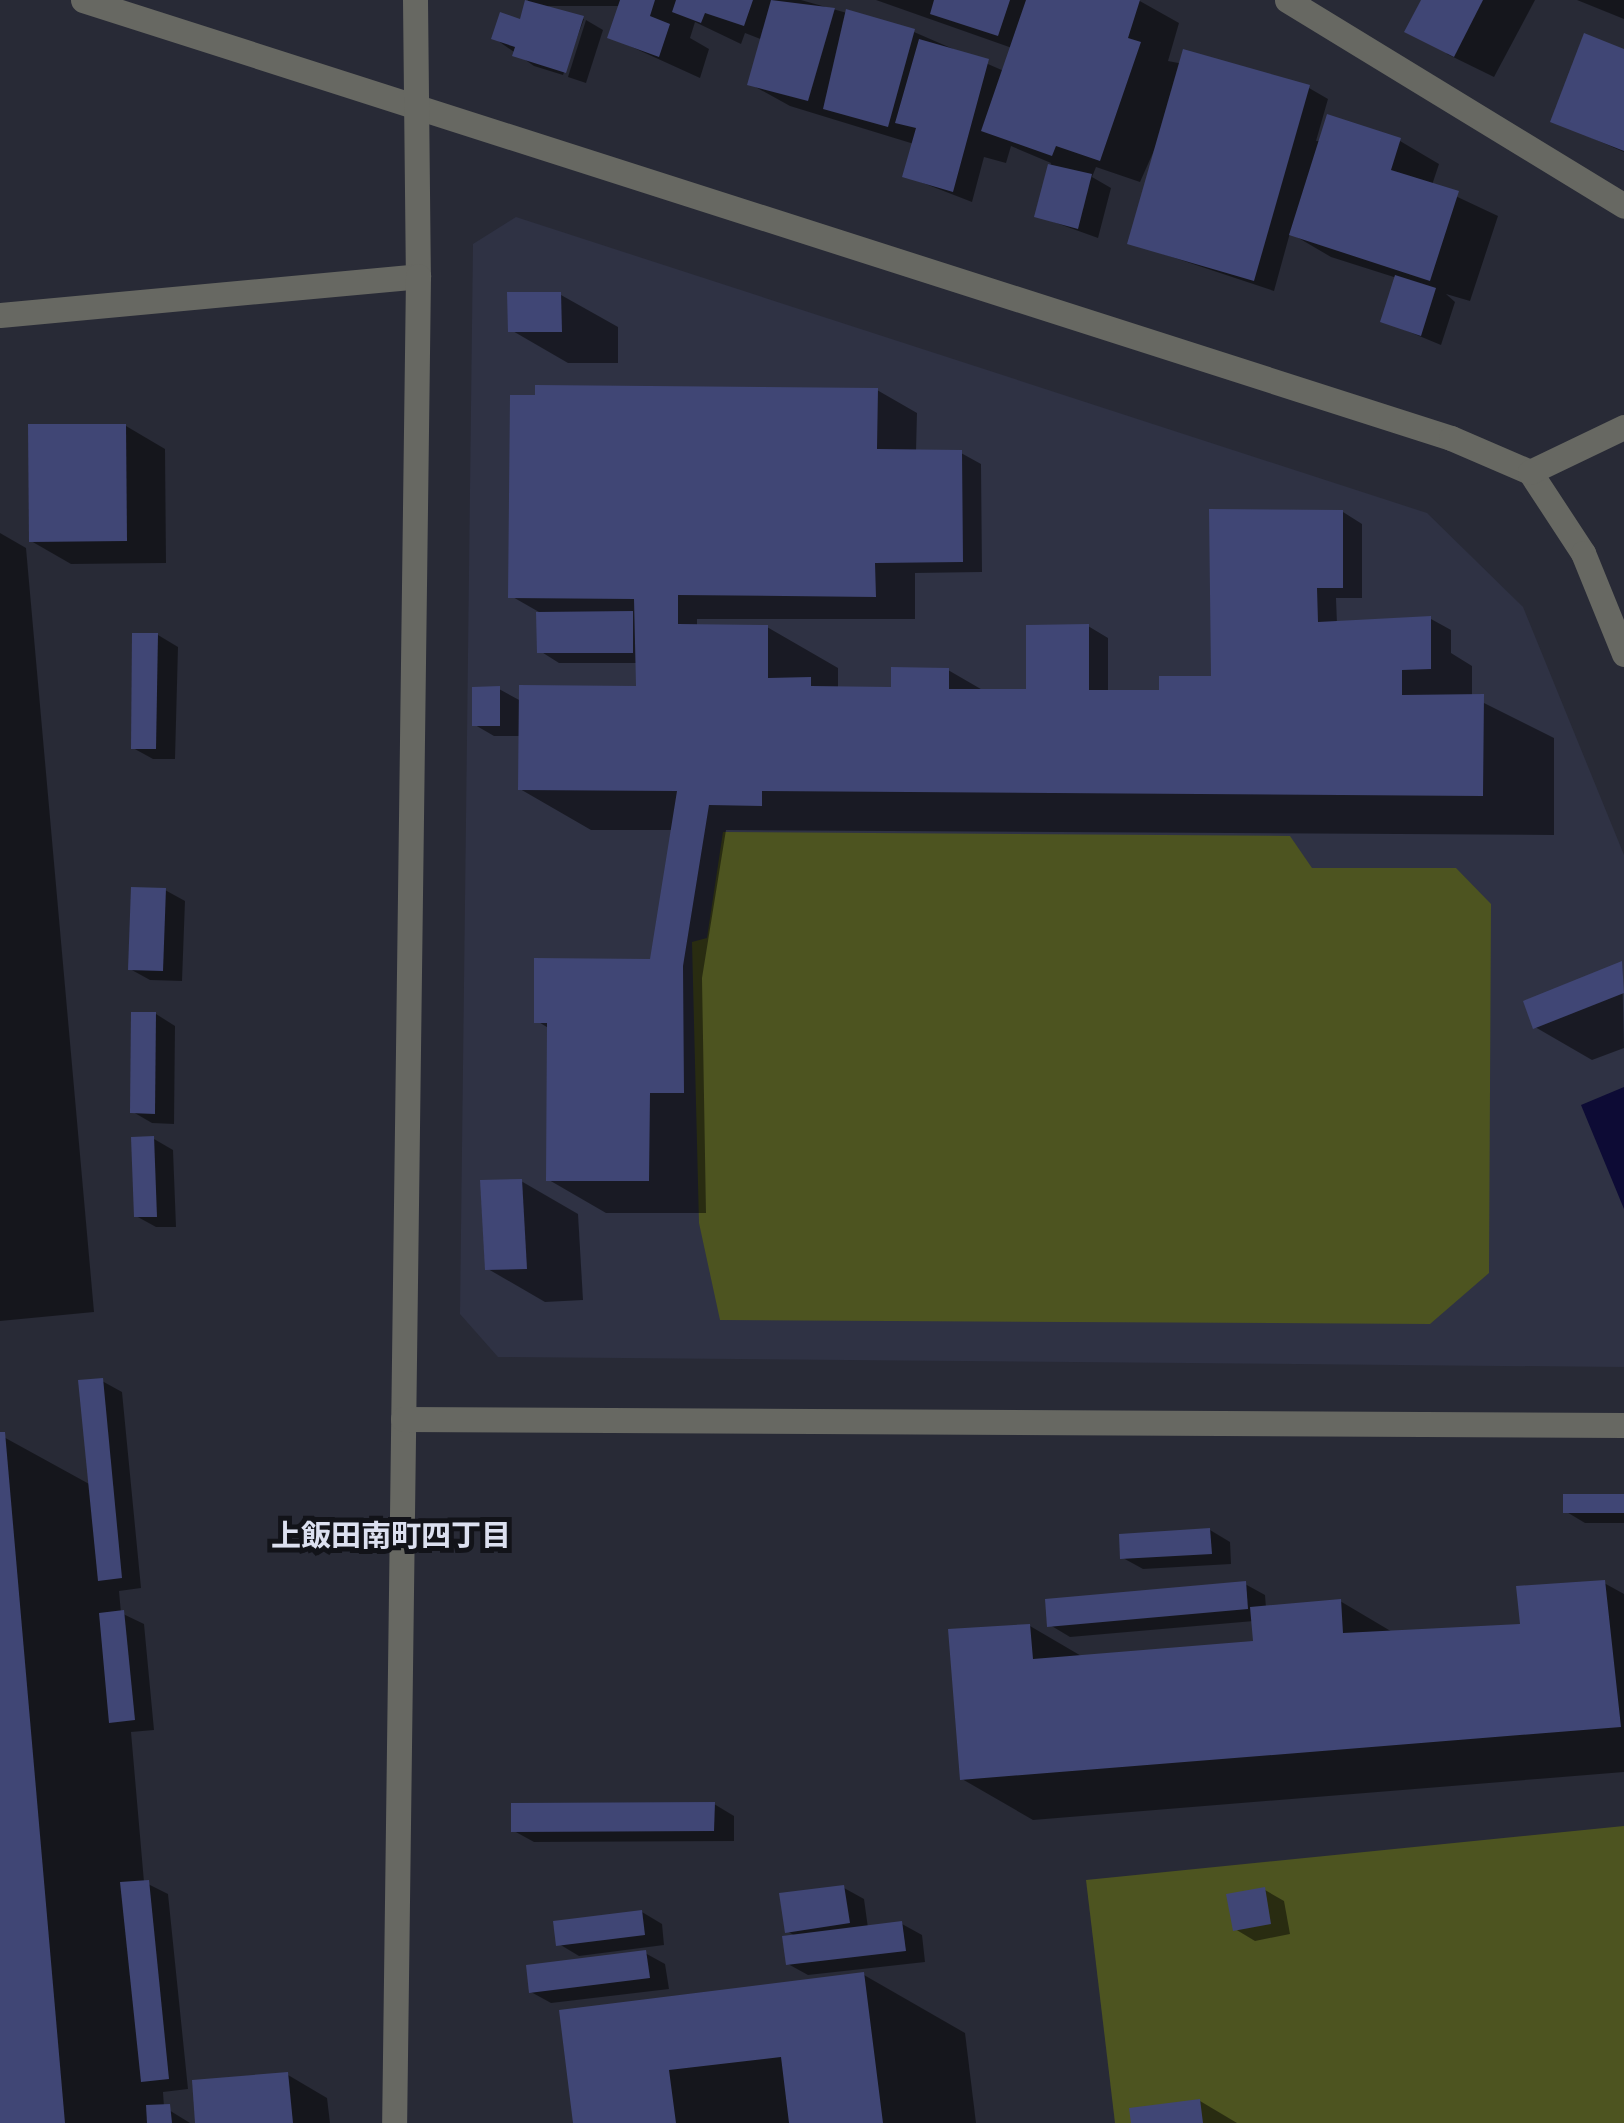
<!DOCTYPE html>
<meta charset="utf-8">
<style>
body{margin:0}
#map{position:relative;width:1624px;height:2123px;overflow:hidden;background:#282a36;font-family:Inter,"Noto Sans JP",sans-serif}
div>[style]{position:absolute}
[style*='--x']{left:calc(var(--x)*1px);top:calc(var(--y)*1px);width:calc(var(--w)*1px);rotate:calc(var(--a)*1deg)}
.built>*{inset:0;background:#2f3244}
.green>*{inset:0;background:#4d5420}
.water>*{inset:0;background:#0d0b35}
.shadow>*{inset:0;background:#0007}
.building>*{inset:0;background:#404675}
.minor>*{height:25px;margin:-12.5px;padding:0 12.5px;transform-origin:12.5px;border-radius:12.5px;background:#676862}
span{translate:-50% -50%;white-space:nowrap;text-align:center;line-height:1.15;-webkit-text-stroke:10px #121319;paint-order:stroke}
.neighbourhood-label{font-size:30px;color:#dce0f0;font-weight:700}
</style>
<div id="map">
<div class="built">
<div style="clip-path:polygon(516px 217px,1427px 513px,1523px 607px,1624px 855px,1624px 1367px,498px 1357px,460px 1314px,473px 244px)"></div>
</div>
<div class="green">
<div style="clip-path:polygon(723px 832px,1290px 836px,1312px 868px,1456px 868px,1491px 904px,1489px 1273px,1430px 1324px,720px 1320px,699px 1223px,692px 942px,707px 938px)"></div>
<div style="clip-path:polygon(1624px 1826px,1624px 2123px,1115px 2123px,1086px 1880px)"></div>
</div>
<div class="water">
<div style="clip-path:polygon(1624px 1087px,1624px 1209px,1581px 1105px)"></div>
</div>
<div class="shadow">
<div style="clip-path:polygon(528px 0,801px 0,914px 32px,1004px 71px,1012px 48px,876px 0,1138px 0,1179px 23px,1168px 61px,1309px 88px,1328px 99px,1316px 141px,1400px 141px,1439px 164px,1432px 185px,1498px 216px,1470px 301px,1446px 294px,1455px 302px,1441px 345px,1383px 321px,1397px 278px,1331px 257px,1290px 233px,1274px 291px,1130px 243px,1160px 137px,1140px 182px,1096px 167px,1092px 177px,1111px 188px,1098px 238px,1037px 216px,1051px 163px,1011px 146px,1006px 163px,984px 157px,972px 202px,905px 176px,914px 144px,790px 106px,750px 84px,763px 40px,745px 33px,741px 44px,695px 22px,690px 38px,709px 49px,700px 78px,610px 37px,621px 6px,546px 6px,584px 19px,563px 75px,534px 66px,494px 38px,521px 22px)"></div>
<div style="clip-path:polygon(1424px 0,1535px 0,1494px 77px,1447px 54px)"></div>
<div style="clip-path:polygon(1577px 0,1624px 0,1624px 19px)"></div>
<div style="clip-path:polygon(586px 20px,603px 30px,586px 83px,568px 77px)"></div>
<div style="clip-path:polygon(1624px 51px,1624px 152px,1553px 121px)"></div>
<div style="clip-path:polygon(561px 295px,618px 327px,618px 363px,568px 363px,511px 330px)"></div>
<div style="clip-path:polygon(877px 390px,917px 413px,916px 452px,961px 453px,981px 464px,982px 572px,915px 573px,915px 619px,697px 619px,697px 626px,767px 627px,838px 668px,838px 689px,893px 690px,948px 670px,986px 692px,1036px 692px,1088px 626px,1108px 638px,1108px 693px,1162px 692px,1214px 679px,1343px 512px,1362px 524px,1362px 598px,1336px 598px,1337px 624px,1431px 619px,1451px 630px,1451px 653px,1472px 666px,1472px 697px,1554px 738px,1554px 835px,726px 830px,702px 978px,706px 1213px,606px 1213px,549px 1180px,550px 1029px,537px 1021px,652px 962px,673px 830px,591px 830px,520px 789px,521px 736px,494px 736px,475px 725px,499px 689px,521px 701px,638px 688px,638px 663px,559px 663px,540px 651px,539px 612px,511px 596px)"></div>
<div style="clip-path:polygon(126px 426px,165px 449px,166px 563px,71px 564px,31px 541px)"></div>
<div style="clip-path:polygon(0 533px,26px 548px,94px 1312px,0 1321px)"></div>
<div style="clip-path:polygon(158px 635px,178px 647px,175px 759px,153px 759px,133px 748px)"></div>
<div style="clip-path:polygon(165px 890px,185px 901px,182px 981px,150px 980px,130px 969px)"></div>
<div style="clip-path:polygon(1622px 964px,1624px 1048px,1592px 1060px,1535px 1027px)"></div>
<div style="clip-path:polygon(156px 1014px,175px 1026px,174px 1124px,152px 1123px,133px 1112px)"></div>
<div style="clip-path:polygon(154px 1139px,173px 1150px,176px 1227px,156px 1227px,136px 1216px)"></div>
<div style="clip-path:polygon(521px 1181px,578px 1214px,583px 1300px,545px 1302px,488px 1269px)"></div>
<div style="clip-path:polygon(102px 1381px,122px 1392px,141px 1588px,119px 1591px,121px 1613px,144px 1624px,154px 1730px,131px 1732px,144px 1882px,168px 1894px,188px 2089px,163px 2092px,164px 2107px,190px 2123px,0 2123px,0 1435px,91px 1485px)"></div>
<div style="clip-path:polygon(1624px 1496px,1624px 1523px,1585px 1523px,1565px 1511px)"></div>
<div style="clip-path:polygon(1210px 1530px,1230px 1542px,1231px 1564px,1143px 1569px,1123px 1558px)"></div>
<div style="clip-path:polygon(1604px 1583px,1624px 1594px,1624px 1772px,1033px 1820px,962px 1779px,1030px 1626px,1083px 1657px,1256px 1643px,1254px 1621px,1070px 1637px,1050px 1625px,1245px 1584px,1265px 1595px,1266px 1608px,1340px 1601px,1394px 1633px,1522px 1626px)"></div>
<div style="clip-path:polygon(714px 1804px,734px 1816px,734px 1841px,534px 1842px,514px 1831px)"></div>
<div style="clip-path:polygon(844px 1888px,864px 1899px,868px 1928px,902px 1924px,922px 1935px,925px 1962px,808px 1975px,788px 1964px,797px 1937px,787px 1931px)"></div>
<div style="clip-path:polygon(1265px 1890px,1284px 1901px,1290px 1934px,1255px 1941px,1235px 1929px)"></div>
<div style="clip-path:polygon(642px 1912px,662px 1924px,664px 1945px,579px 1956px,559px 1944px)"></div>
<div style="clip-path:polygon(645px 1953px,665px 1964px,669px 1989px,551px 2003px,531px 1992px)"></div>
<div style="clip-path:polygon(864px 1975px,965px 2033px,976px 2123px,576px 2123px,562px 2012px)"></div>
<div style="clip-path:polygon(288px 2075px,327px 2098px,330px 2123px,198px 2123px)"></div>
<div style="clip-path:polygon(1200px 2101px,1237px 2123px,1134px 2123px)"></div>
</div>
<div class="building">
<div style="clip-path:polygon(525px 0,584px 16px,566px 73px,512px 56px,515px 47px,491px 39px,500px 12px,520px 19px)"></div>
<div style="clip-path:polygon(620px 0,655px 0,650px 16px,670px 24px,659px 57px,607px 38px)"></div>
<div style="clip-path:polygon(676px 0,753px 0,744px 26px,705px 13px,701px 23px,672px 12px)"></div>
<div style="clip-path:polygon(771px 0,835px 8px,808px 101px,747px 85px)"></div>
<div style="clip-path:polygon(934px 0,1010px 0,998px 36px,930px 14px)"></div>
<div style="clip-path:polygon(1026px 0,1140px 0,1128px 38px,1141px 42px,1100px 161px,1056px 146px,1052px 156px,981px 131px)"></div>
<div style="clip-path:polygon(1421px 0,1483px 0,1454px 57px,1404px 32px)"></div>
<div style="clip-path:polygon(846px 9px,915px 29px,888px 127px,823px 109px)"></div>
<div style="clip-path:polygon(1584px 33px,1624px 49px,1624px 151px,1550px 122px)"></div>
<div style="clip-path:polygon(919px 39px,989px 59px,953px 192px,902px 177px,916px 128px,895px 123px)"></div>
<div style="clip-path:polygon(1183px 49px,1310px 85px,1254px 281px,1127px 244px)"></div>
<div style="clip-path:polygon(1327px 114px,1401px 138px,1391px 170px,1459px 191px,1430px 281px,1289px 235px)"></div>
<div style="clip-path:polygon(1048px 164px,1092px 174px,1078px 229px,1034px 217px)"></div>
<div style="clip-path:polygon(1395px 275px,1436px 288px,1421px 336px,1380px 322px)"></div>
<div style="clip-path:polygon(507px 292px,561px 292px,562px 332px,508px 332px)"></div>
<div style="clip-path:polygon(535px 385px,878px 388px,877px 449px,962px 450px,963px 562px,875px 563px,876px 597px,678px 595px,678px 624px,768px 625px,768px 678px,811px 677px,811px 686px,891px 687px,891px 667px,949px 668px,949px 689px,1026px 689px,1026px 625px,1089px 624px,1089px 690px,1159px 690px,1159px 676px,1211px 676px,1209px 509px,1343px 510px,1343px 588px,1317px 588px,1318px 622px,1431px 616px,1431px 669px,1402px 670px,1402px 695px,1484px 694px,1483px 796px,762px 791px,762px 806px,709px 805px,683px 966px,684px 1093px,650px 1093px,649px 1181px,546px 1181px,547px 1023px,534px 1023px,534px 958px,650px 959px,677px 791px,518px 790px,519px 685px,636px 686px,634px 599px,508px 598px,510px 395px,535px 395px)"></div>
<div style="clip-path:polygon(28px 424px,126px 424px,127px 541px,29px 542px)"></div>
<div style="clip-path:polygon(633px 611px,633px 653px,537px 653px,536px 612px)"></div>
<div style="clip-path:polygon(132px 633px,158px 633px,156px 749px,131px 749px)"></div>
<div style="clip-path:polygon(500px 686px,500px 726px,472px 726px,472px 687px)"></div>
<div style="clip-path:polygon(131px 887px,166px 888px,163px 971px,128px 970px)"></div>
<div style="clip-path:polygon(1622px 961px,1624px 993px,1533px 1029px,1523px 1001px)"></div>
<div style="clip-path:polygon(131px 1012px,156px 1012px,155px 1114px,130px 1113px)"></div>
<div style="clip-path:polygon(154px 1136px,157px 1217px,134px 1217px,131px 1137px)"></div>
<div style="clip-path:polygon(522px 1179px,527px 1269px,485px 1270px,480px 1180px)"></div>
<div style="clip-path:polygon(103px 1378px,122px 1578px,98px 1581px,78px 1380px)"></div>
<div style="clip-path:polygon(0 1432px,5px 1432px,65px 2123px,0 2123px)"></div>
<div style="clip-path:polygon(1563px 1494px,1624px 1494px,1624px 1513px,1563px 1513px)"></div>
<div style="clip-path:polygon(1210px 1528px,1212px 1554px,1120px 1559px,1119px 1534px)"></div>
<div style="clip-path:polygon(1605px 1580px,1621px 1727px,960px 1780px,948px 1629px,1030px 1624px,1033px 1659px,1253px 1641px,1250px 1607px,1341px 1599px,1343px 1633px,1520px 1624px,1516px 1586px)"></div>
<div style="clip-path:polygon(1246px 1581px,1248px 1609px,1047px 1627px,1045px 1599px)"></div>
<div style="clip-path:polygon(124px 1610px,135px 1720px,109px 1723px,99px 1613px)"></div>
<div style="clip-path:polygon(715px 1802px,714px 1831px,511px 1832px,511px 1803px)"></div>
<div style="clip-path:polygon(149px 1880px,169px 2079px,141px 2082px,120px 1882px)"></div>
<div style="clip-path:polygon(844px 1885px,850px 1923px,785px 1933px,779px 1893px)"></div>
<div style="clip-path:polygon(1265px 1887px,1271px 1924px,1233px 1931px,1226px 1894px)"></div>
<div style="clip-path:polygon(642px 1910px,645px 1935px,556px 1946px,553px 1921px)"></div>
<div style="clip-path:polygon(902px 1921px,906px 1951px,786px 1965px,782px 1936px)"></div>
<div style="clip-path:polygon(646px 1950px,650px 1978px,529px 1993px,526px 1965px)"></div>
<div style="clip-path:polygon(864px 1972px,883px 2123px,789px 2123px,781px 2057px,669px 2070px,676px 2123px,573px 2123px,559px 2010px)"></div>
<div style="clip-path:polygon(288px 2072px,293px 2123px,195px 2123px,192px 2080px)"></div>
<div style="clip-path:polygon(1200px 2099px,1203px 2123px,1131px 2123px,1129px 2108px)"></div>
<div style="clip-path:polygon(170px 2104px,172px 2123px,147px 2123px,146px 2105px)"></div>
</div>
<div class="minor">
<div style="--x:83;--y:0;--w:1436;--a:17.75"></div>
<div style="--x:1451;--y:438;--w:86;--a:23.3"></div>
<div style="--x:1530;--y:472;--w:97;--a:56.8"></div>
<div style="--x:1583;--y:553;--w:109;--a:67.9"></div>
<div style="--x:415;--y:0;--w:276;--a:89.4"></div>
<div style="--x:1287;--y:0;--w:395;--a:31.4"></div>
<div style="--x:0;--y:315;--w:420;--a:-5.3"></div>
<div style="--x:418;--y:276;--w:1847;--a:90.74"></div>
<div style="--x:1530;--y:472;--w:104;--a:-25.6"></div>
<div style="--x:403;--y:1419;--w:1221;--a:0.28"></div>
</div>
<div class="neighbourhood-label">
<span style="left:391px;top:1535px">上飯田南町四丁目</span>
</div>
</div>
